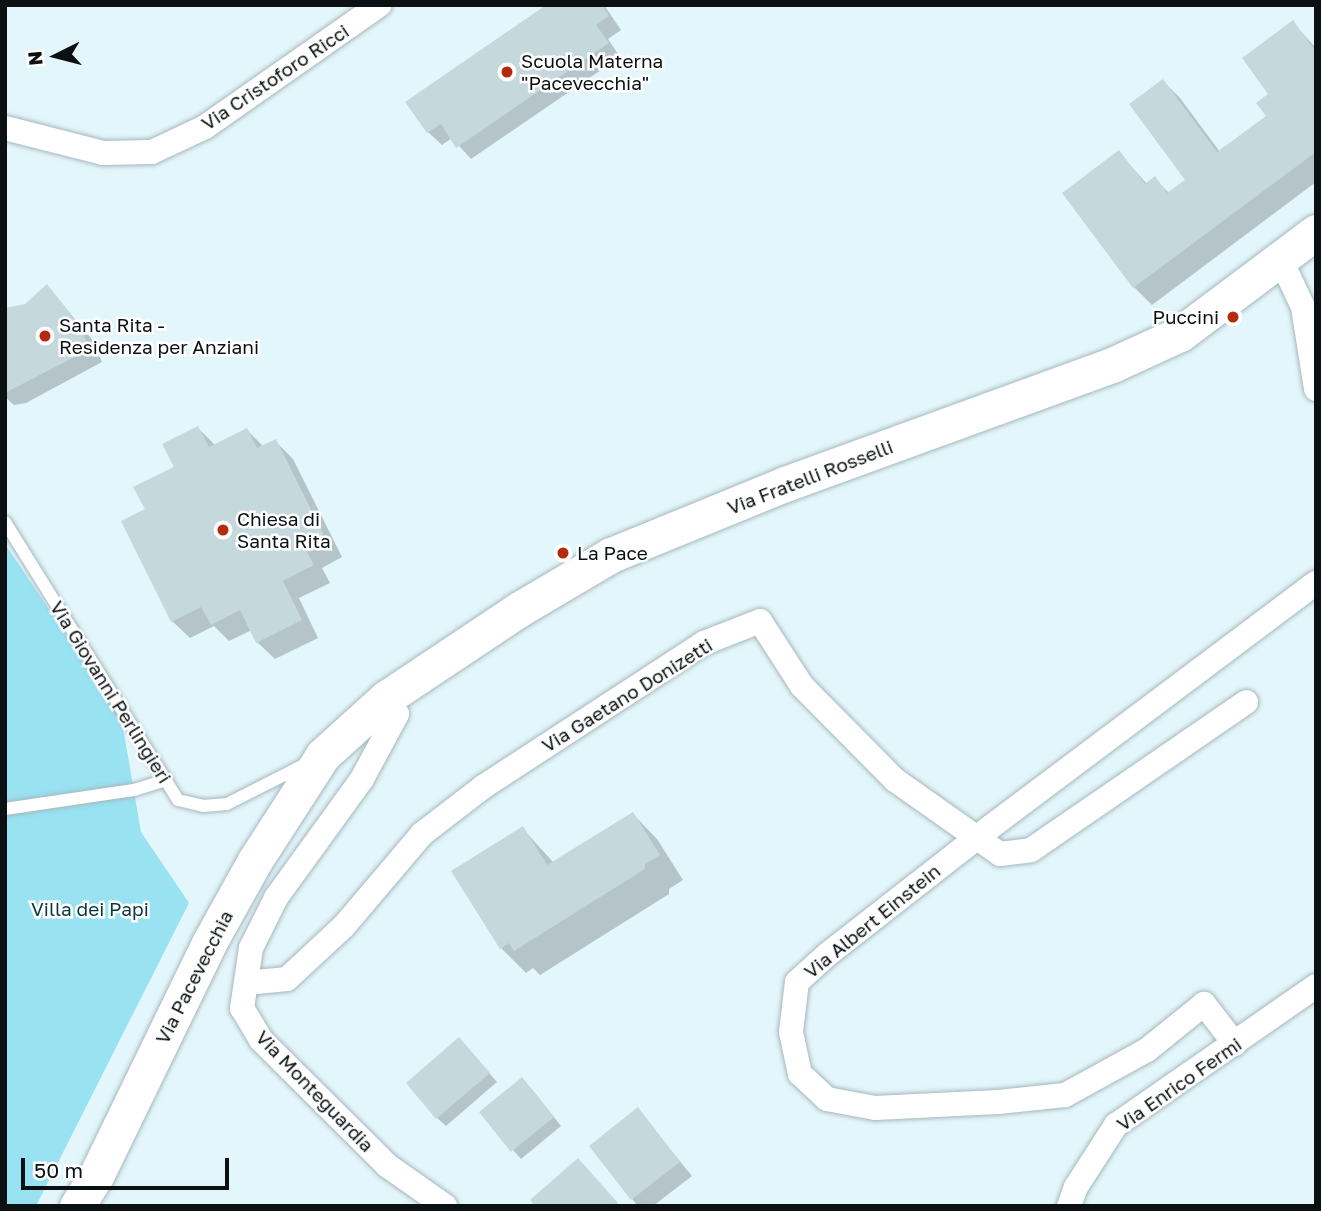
<!DOCTYPE html>
<style>
body{margin:0}
#map{position:relative;width:1321px;height:1211px;overflow:hidden;background:#e3f6fb;font-family:"Golos Text",sans-serif}
div>[style]{position:absolute}
[style*='--x']{left:calc(var(--x)*1px);top:calc(var(--y)*1px);width:calc(var(--w)*1px);rotate:calc(var(--a)*1deg)}
.green>*{inset:0;background:#98e2f2}
.shadow>*{inset:0;background:#0003}
.building>*{inset:0;background:#c5d8dc}
.roads{filter:drop-shadow(0 0 2px #a6b8bc) drop-shadow(0 0 2px #a6b8bc)}
.lane>*{height:12px;margin:-6px;padding:0 6px;transform-origin:6px;border-radius:6px;background:#fff}
.street>*{height:24px;margin:-12px;padding:0 12px;transform-origin:12px;border-radius:12px;background:#fff}
.secondary>*{height:35px;margin:-17.5px;padding:0 17.5px;transform-origin:17.5px;border-radius:17.5px;background:#fff}
.dots>*{width:19px;height:19px;translate:-50% -50%;box-sizing:border-box;border:4px solid #fff;border-radius:50%}
span{translate:-50% -50%;white-space:nowrap;text-align:center;line-height:1.15;-webkit-text-stroke:5px #fff;paint-order:stroke}
.poi-label{font-size:19px;color:#0b1112}
.left{translate:0 -50%;text-align:left}
.right{translate:-100% -50%;text-align:right}
.street-label{font-size:19px;color:#0b1112}
.park-label{font-size:19px;color:#083942}
.frame{position:absolute;inset:0;border:7px solid #0b1112;pointer-events:none}
.north{position:absolute;left:21px;top:21px;width:70px;height:70px;-webkit-text-stroke:5px #fff;paint-order:stroke;rotate:264deg;font-size:19px;font-weight:700;line-height:28px;text-align:center;color:#0b1112}
.north::after{content:'';display:block;margin:auto;width:24px;height:32px;background:#0b1112;clip-path:polygon(50% 0,100% 100%,50% 72%,0 100%)}
.scale{position:absolute;left:21px;top:1158px;width:208px;height:32px;box-sizing:border-box;border:4px solid #0b1112;border-top:0;padding-left:9px;font-size:21px;line-height:24px;white-space:nowrap;color:#0b1112;-webkit-text-stroke:5px #fff;paint-order:stroke}
</style>
<div id="map">
<div class="green">
<div style="clip-path:polygon(5px 544px,121px 716px,141px 832px,189px 903px,36px 1206px,5px 1206px)"></div>
</div>
<div class="shadow">
<div style="clip-path:polygon(549px 5px,604px 5px,621px 30px,608px 39px,620px 57px,471px 159px,452px 138px,442px 145px,428px 132px)"></div>
<div style="clip-path:polygon(1293px 23px,1316px 48px,1316px 182px,1152px 305px,1134px 287px,1065px 193px,1119px 153px,1147px 184px,1155px 179px,1170px 194px,1187px 181px,1163px 81px,1180px 98px,1220px 152px,1268px 116px,1271px 94px)"></div>
<div style="clip-path:polygon(47px 286px,91px 338px,102px 362px,26px 403px,14px 405px,5px 397px,5px 309px,26px 305px)"></div>
<div style="clip-path:polygon(198px 428px,216px 446px,247px 430px,264px 447px,275px 441px,293px 459px,342px 557px,322px 568px,330px 583px,299px 598px,318px 638px,275px 659px,257px 642px,252px 630px,229px 641px,214px 626px,190px 638px,172px 621px,147px 510px)"></div>
<div style="clip-path:polygon(633px 814px,657px 839px,683px 880px,669px 889px,669px 894px,540px 975px,533px 968px,526px 973px,501px 948px,522px 828px,554px 863px)"></div>
<div style="clip-path:polygon(467px 1048px,497px 1082px,446px 1126px,437px 1118px)"></div>
<div style="clip-path:polygon(530px 1087px,561px 1126px,521px 1159px,513px 1150px)"></div>
<div style="clip-path:polygon(638px 1110px,692px 1176px,653px 1206px,638px 1206px,632px 1199px)"></div>
</div>
<div class="building">
<div style="clip-path:polygon(546px 5px,602px 5px,609px 16px,596px 25px,609px 43px,456px 148px,441px 124px,427px 133px,405px 102px)"></div>
<div style="clip-path:polygon(1293px 20px,1316px 52px,1316px 152px,1133px 288px,1062px 193px,1119px 150px,1145px 184px,1155px 176px,1167px 193px,1185px 180px,1129px 104px,1163px 79px,1217px 152px,1266px 116px,1256px 103px,1268px 94px,1242px 58px)"></div>
<div style="clip-path:polygon(47px 284px,78px 323px,90px 349px,5px 393px,5px 308px,25px 304px)"></div>
<div style="clip-path:polygon(198px 426px,209px 447px,247px 428px,257px 448px,276px 439px,326px 540px,306px 550px,314px 565px,283px 581px,302px 620px,256px 643px,240px 610px,211px 625px,201px 607px,171px 622px,121px 521px,145px 509px,133px 487px,174px 467px,162px 444px)"></div>
<div style="clip-path:polygon(633px 812px,660px 855px,645px 864px,645px 869px,514px 951px,509px 943px,500px 949px,451px 871px,523px 826px,547px 865px)"></div>
<div style="clip-path:polygon(459px 1037px,490px 1073px,436px 1119px,406px 1083px)"></div>
<div style="clip-path:polygon(522px 1077px,554px 1117px,511px 1152px,479px 1112px)"></div>
<div style="clip-path:polygon(638px 1107px,680px 1162px,631px 1200px,589px 1146px)"></div>
<div style="clip-path:polygon(578px 1158px,618px 1203px,615px 1206px,535px 1206px,530px 1200px)"></div>
</div>
<div class="roads">
<div class="lane">
<div style="--x:5;--y:522;--w:327;--a:58.1"></div>
<div style="--x:178;--y:800;--w:26;--a:13"></div>
<div style="--x:203;--y:806;--w:24;--a:-5"></div>
<div style="--x:227;--y:804;--w:86;--a:-26.9"></div>
<div style="--x:5;--y:809;--w:130;--a:-8.4"></div>
<div style="--x:134;--y:790;--w:34;--a:-17"></div>
</div>
<div class="street">
<div style="--x:5;--y:128;--w:101;--a:14.3"></div>
<div style="--x:103;--y:153;--w:49;--a:-1.2"></div>
<div style="--x:152;--y:152;--w:59;--a:-25.3"></div>
<div style="--x:205;--y:127;--w:213;--a:-35"></div>
<div style="--x:1280;--y:258;--w:54;--a:64.9"></div>
<div style="--x:1303;--y:307;--w:83;--a:81"></div>
<div style="--x:386;--y:698;--w:19;--a:55"></div>
<div style="--x:397;--y:714;--w:74;--a:118.3"></div>
<div style="--x:362;--y:779;--w:147;--a:125.9"></div>
<div style="--x:276;--y:898;--w:56;--a:116.6"></div>
<div style="--x:251;--y:948;--w:61;--a:98.5"></div>
<div style="--x:242;--y:1008;--w:37;--a:59"></div>
<div style="--x:261;--y:1040;--w:179;--a:44.8"></div>
<div style="--x:388;--y:1166;--w:70;--a:35.1"></div>
<div style="--x:246;--y:983;--w:41;--a:-5.6"></div>
<div style="--x:287;--y:979;--w:78;--a:-42.9"></div>
<div style="--x:344;--y:926;--w:121;--a:-49.7"></div>
<div style="--x:422;--y:834;--w:77;--a:-37.6"></div>
<div style="--x:483;--y:787;--w:264;--a:-33.1"></div>
<div style="--x:704;--y:643;--w:60;--a:-21.4"></div>
<div style="--x:760;--y:621;--w:77;--a:57.1"></div>
<div style="--x:802;--y:686;--w:132;--a:45.3"></div>
<div style="--x:895;--y:780;--w:128;--a:35.2"></div>
<div style="--x:1000;--y:854;--w:31;--a:-7"></div>
<div style="--x:1031;--y:850;--w:261;--a:-34.5"></div>
<div style="--x:1235;--y:1044;--w:51;--a:-127.8"></div>
<div style="--x:1204;--y:1004;--w:73;--a:141.1"></div>
<div style="--x:1147;--y:1050;--w:94;--a:151.2"></div>
<div style="--x:1065;--y:1095;--w:67;--a:174"></div>
<div style="--x:998;--y:1102;--w:123;--a:177.2"></div>
<div style="--x:875;--y:1108;--w:49;--a:-169.4"></div>
<div style="--x:827;--y:1099;--w:37;--a:-137"></div>
<div style="--x:800;--y:1074;--w:43;--a:-102.1"></div>
<div style="--x:791;--y:1032;--w:50;--a:-83.2"></div>
<div style="--x:797;--y:982;--w:42;--a:-42.1"></div>
<div style="--x:828;--y:954;--w:208;--a:-38"></div>
<div style="--x:992;--y:826;--w:405;--a:-36.9"></div>
<div style="--x:1069;--y:1206;--w:20;--a:-70"></div>
<div style="--x:1076;--y:1187;--w:74;--a:-57.2"></div>
<div style="--x:1116;--y:1125;--w:244;--a:-34.8"></div>
</div>
<div class="secondary">
<div style="--x:77;--y:1206;--w:36;--a:-58"></div>
<div style="--x:96;--y:1176;--w:259;--a:-64.1"></div>
<div style="--x:209;--y:943;--w:93;--a:-60.9"></div>
<div style="--x:254;--y:862;--w:127;--a:-57.2"></div>
<div style="--x:323;--y:755;--w:85;--a:-42.1"></div>
<div style="--x:386;--y:698;--w:159;--a:-33.7"></div>
<div style="--x:518;--y:610;--w:108;--a:-30.6"></div>
<div style="--x:611;--y:555;--w:188;--a:-22.2"></div>
<div style="--x:785;--y:484;--w:348;--a:-20"></div>
<div style="--x:1112;--y:365;--w:75;--a:-24.5"></div>
<div style="--x:1180;--y:334;--w:170;--a:-36.9"></div>
</div>
</div>
<div class="dots">
<div style="left:507px;top:72px;background:#b5290c"></div>
<div style="left:1233px;top:317px;background:#b5290c"></div>
<div style="left:45px;top:336px;background:#b5290c"></div>
<div style="left:223px;top:530px;background:#b5290c"></div>
<div style="left:563px;top:553px;background:#b5290c"></div>
</div>
<div class="poi-label">
<span class="left" style="left:521px;top:72px">Scuola Materna<br>"Pacevecchia"</span>
<span class="right" style="left:1219px;top:317px">Puccini</span>
<span class="left" style="left:59px;top:336px">Santa Rita -<br>Residenza per Anziani</span>
<span class="left" style="left:237px;top:530px">Chiesa di<br>Santa Rita</span>
<span class="left" style="left:577px;top:553px">La Pace</span>
</div>
<div class="street-label">
<span style="left:275px;top:77px;rotate:-34deg">Via Cristoforo Ricci</span>
<span style="left:810px;top:477px;rotate:-21deg">Via Fratelli Rosselli</span>
<span style="left:111px;top:692px;rotate:58deg">Via Giovanni Perlingieri</span>
<span style="left:627px;top:695px;rotate:-32deg">Via Gaetano Donizetti</span>
<span style="left:872px;top:921px;rotate:-39deg">Via Albert Einstein</span>
<span style="left:194px;top:977px;rotate:-63deg">Via Pacevecchia</span>
<span style="left:1179px;top:1084px;rotate:-35deg">Via Enrico Fermi</span>
<span style="left:315px;top:1091px;rotate:46deg">Via Monteguardia</span>
</div>
<div class="park-label">
<span style="left:90px;top:909px">Villa dei Papi</span>
</div>
<div class="frame"></div>
<div class="north">N</div>
<div class="scale">50 m</div>
</div>
